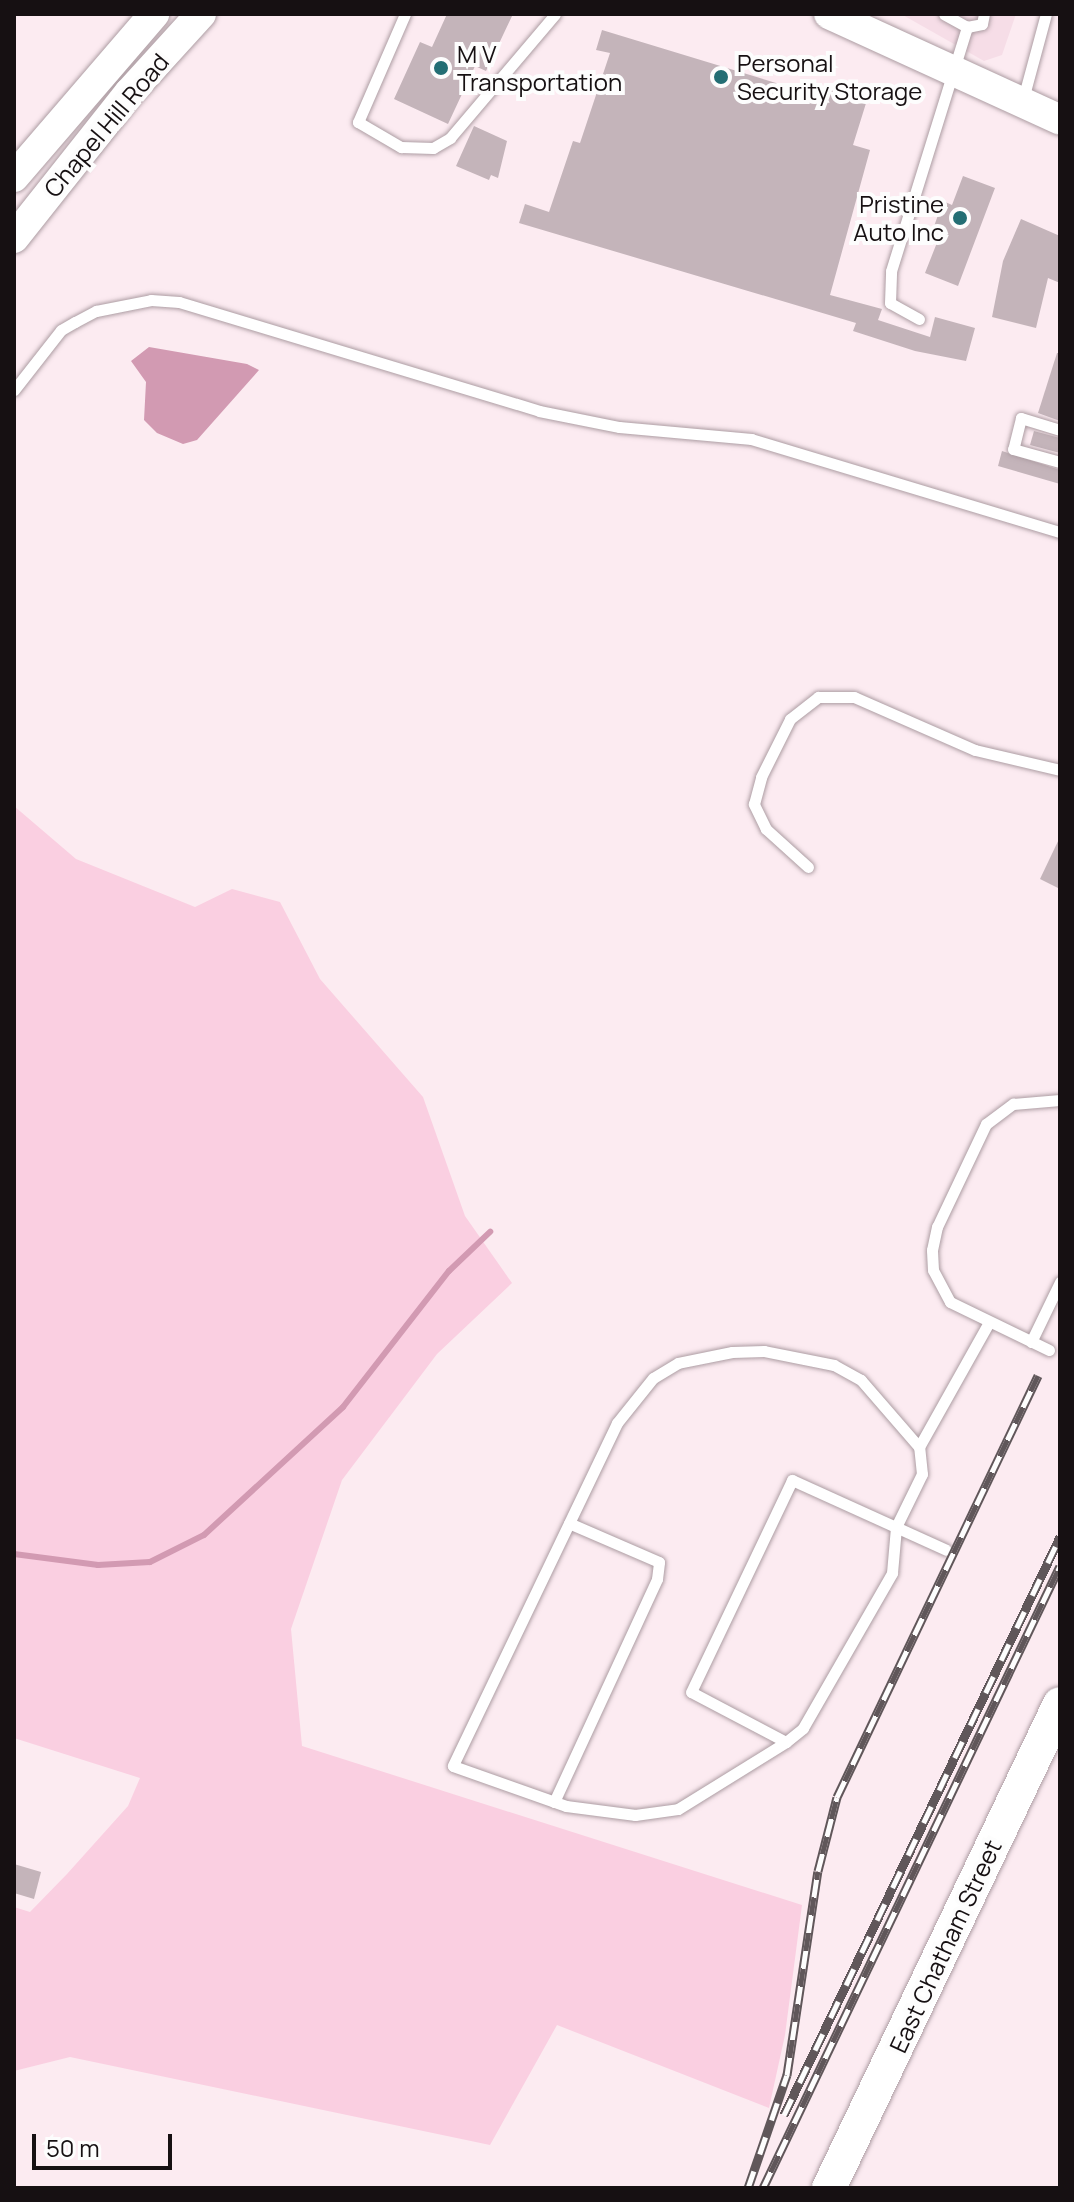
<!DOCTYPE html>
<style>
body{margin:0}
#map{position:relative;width:1074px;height:2202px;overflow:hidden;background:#fcebf1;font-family:Manrope,sans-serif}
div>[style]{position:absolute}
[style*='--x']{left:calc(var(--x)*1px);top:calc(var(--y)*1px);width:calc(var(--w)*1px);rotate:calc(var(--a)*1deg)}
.built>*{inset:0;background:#f6dde7}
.green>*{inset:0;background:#facfe1}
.water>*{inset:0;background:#d29ab2}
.stream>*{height:6px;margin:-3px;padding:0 3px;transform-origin:3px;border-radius:3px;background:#d29ab2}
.building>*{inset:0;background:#c4b4ba}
.roads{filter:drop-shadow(0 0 2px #ad9da3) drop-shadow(0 0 2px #ad9da3)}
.lane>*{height:11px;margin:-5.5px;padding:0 5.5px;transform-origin:5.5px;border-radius:5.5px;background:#fff}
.secondary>*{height:30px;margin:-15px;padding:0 15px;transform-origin:15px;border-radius:15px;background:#fff}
.primary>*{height:34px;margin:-17px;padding:0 17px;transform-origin:17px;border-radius:17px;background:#fff}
.rail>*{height:9px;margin-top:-4.5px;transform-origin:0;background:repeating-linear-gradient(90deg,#fdfdfd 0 18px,#60575a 0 36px);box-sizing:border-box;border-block:2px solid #60575a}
.dots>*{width:22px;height:22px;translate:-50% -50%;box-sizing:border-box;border:4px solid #fdfdfd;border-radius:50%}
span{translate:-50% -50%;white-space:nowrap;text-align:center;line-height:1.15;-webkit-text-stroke:8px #fdfdfd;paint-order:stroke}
.poi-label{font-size:24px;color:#161012}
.left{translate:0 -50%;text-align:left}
.right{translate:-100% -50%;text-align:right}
.street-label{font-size:24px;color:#161012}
.frame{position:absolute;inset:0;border:16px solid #161012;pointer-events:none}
.scale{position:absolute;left:32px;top:2134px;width:140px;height:36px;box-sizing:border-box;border:4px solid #161012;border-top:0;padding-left:10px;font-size:24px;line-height:28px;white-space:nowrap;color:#161012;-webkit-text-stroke:6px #fdfdfd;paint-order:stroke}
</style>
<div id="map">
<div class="built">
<div style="clip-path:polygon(901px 14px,1016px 14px,1002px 55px,984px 61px)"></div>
</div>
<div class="green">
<div style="clip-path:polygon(14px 806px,76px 859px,195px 907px,232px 889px,280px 902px,320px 979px,423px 1097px,465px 1216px,512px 1283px,437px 1354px,342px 1480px,291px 1629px,302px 1746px,802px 1905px,785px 2035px,769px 2108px,557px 2025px,490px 2145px,70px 2057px,14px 2071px,14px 1907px,30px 1912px,67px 1874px,128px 1806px,140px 1778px,14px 1738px)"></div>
</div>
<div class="water">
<div style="clip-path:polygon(149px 347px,247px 364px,259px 370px,197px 440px,183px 444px,157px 433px,144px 420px,146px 382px,131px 361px)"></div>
</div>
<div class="stream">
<div style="--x:14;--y:1554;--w:85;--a:7.5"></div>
<div style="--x:98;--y:1565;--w:52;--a:-3.3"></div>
<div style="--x:150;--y:1562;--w:60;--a:-26.6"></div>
<div style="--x:204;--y:1535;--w:189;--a:-42.6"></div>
<div style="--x:343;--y:1407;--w:172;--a:-52.1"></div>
<div style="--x:449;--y:1271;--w:57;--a:-43.6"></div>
</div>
<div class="building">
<div style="clip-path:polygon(447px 14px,513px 14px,486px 71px,475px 66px,448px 124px,394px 99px,420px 42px,432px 47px)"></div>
<div style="clip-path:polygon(602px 30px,822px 97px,825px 88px,867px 100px,853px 145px,870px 150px,830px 295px,882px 309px,878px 320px,930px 337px,935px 317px,975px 328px,966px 361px,915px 351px,853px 331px,856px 323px,519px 223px,525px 204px,549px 212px,573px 141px,580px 143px,610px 53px,596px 50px)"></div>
<div style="clip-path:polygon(474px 126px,507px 141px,498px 178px,491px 175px,489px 180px,456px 166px)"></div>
<div style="clip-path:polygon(963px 176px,995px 188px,958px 286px,925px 273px,940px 235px,932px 232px,943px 201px,952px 205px)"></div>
<div style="clip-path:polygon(1021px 219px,1060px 236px,1060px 283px,1048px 278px,1036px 328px,992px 317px,1003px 261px)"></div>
<div style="clip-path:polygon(1057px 353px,1060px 353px,1060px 421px,1038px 413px)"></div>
<div style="clip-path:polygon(1034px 431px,1060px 438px,1060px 453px,1030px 445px)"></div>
<div style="clip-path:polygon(1002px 451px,1060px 470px,1060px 484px,998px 466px)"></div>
<div style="clip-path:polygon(1060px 837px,1060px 889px,1040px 879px)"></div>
<div style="clip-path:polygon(14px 1864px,41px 1872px,34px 1899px,14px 1893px)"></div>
</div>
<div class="roads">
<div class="lane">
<div style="--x:405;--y:14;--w:118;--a:113.5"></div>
<div style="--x:358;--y:122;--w:50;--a:30.2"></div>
<div style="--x:401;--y:147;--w:32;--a:2"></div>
<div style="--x:433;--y:148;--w:20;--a:-30"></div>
<div style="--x:450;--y:138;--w:162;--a:-49.7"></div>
<div style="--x:967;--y:27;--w:15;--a:-11"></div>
<div style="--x:982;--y:24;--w:10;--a:-79"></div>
<div style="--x:1023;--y:99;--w:88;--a:-74.9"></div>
<div style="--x:919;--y:319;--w:33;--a:-151"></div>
<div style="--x:890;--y:303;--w:32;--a:-88"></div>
<div style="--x:891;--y:271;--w:256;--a:-72.7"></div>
<div style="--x:967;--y:27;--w:26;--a:-151"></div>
<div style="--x:14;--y:390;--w:76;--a:-51.9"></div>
<div style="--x:61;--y:330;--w:16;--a:-30"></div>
<div style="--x:75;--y:322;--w:24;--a:-28"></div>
<div style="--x:96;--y:311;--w:56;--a:-11.3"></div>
<div style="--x:151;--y:300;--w:28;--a:4"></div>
<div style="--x:179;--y:302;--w:376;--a:16.8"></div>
<div style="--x:539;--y:411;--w:82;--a:11.3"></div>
<div style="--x:619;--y:427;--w:133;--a:5.2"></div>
<div style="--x:751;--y:439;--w:323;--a:16.8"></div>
<div style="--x:1060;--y:430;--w:41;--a:-162.9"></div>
<div style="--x:1021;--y:418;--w:32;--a:104"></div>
<div style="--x:1013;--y:449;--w:49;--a:15.5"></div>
<div style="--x:808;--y:867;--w:57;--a:-137.9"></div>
<div style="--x:766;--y:829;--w:28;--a:-116"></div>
<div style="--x:754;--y:804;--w:28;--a:-75"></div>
<div style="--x:761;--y:777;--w:65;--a:-63.4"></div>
<div style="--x:790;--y:719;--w:36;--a:-38"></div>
<div style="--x:818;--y:697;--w:36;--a:0"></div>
<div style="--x:854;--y:697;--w:132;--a:23.7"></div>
<div style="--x:975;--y:750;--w:87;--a:13.2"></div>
<div style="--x:1031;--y:1342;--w:67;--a:-64.2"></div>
<div style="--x:1049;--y:1350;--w:110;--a:-154.1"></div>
<div style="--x:950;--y:1302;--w:36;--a:-118"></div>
<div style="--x:933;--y:1270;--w:20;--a:-93"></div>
<div style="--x:932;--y:1250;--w:24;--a:-78"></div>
<div style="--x:937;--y:1227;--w:114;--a:-64.6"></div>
<div style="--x:986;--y:1124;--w:34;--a:-37"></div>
<div style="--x:1013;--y:1104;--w:47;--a:-4.9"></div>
<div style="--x:919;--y:1447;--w:89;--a:-130.9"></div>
<div style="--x:861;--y:1380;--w:31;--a:-151"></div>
<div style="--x:834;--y:1365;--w:71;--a:-168.7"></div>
<div style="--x:764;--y:1351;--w:32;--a:178"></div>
<div style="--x:732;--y:1352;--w:55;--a:168.5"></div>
<div style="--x:678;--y:1363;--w:29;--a:149"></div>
<div style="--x:653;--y:1378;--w:58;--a:128.7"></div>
<div style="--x:617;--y:1423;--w:380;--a:115.6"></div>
<div style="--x:453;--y:1766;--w:120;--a:19.5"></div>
<div style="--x:566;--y:1806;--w:70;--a:7.4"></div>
<div style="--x:635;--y:1815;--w:43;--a:-7.9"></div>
<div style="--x:678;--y:1809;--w:127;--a:-31.8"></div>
<div style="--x:786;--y:1742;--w:22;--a:-39"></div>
<div style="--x:803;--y:1728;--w:179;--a:-60.1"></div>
<div style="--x:892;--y:1573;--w:46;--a:-85"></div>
<div style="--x:896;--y:1527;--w:59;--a:-63.9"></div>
<div style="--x:922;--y:1474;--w:27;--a:-96"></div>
<div style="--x:919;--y:1447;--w:141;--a:-60.7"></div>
<div style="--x:786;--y:1742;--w:107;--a:-152.2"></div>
<div style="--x:691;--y:1692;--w:235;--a:-64.5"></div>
<div style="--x:792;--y:1480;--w:169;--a:24.4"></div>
<div style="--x:554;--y:1802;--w:246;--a:-65.2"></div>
<div style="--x:657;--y:1579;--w:17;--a:-83"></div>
<div style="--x:659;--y:1562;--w:98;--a:-156.6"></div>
</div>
<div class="secondary">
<div style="--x:829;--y:14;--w:254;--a:24.6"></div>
<div style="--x:14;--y:177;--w:215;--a:-49.3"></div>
<div style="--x:14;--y:238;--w:185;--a:-51.6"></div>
<div style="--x:129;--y:93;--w:107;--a:-47.7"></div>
</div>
<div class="primary">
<div style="--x:829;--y:2188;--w:536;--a:-64.49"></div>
</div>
</div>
<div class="rail">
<div style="--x:784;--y:2115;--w:641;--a:-64.48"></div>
<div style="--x:748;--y:2188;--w:120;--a:-71"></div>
<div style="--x:787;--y:2075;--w:206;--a:-81.4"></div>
<div style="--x:818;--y:1871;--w:76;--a:-75.6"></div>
<div style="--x:837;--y:1797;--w:467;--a:-64.5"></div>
<div style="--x:763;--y:2188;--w:689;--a:-64.48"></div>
</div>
<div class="dots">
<div style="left:441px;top:68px;background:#236e74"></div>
<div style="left:721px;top:77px;background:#236e74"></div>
<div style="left:960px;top:218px;background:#236e74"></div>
</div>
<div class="poi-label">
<span class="left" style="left:457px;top:68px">M V<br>Transportation</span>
<span class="left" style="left:737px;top:77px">Personal<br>Security Storage</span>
<span class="right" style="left:944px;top:218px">Pristine<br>Auto Inc</span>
</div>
<div class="street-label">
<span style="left:106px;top:125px;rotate:-50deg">Chapel Hill Road</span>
<span style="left:945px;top:1946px;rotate:-65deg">East Chatham Street</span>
</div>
<div class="frame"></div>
<div class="scale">50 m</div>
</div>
